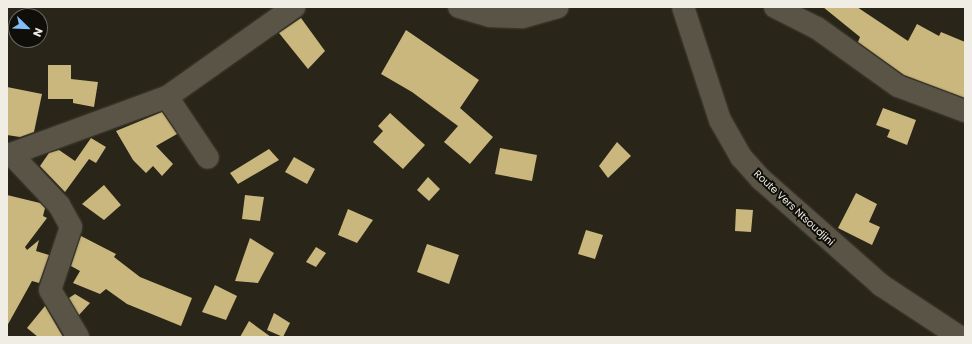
<!DOCTYPE html>
<style>
body{margin:0}
#map{position:relative;width:972px;height:344px;overflow:hidden;background:#292518;font-family:Poppins,sans-serif}
div>[style]{position:absolute}
[style*='--x']{left:calc(var(--x)*1px);top:calc(var(--y)*1px);width:calc(var(--w)*1px);rotate:calc(var(--a)*1deg)}
.building>*{inset:0;background:#cab77d}
.roads{filter:drop-shadow(0 0 1px #433f35) drop-shadow(0 0 1px #433f35)}
.minor>*{height:22px;margin:-11px;padding:0 11px;transform-origin:11px;border-radius:11px;background:#595446}
span{translate:-50% -50%;white-space:nowrap;text-align:center;line-height:1.15;-webkit-text-stroke:4px #100e09;paint-order:stroke}
.street-label{font-size:10px;color:#f0ede4}
.frame{position:absolute;inset:0;border:8px solid #f0ede4;pointer-events:none}
.north{position:absolute;left:8px;top:8px;width:40px;height:40px;box-sizing:border-box;background:#100e09;border:1px solid #6a6761;border-radius:50%;rotate:113deg;font-size:11px;font-weight:700;line-height:16px;text-align:center;color:#f0ede4}
.north::after{content:'';display:block;margin:auto;width:14px;height:18px;background:#84bcfb;clip-path:polygon(50% 0,100% 100%,50% 72%,0 100%)}
</style>
<div id="map">
<div class="building">
<div style="clip-path:polygon(823px 7px,857px 7px,908px 41px,917px 24px,939px 36px,941px 32px,965px 42px,965px 98px,904px 75px,858px 42px,860px 37px)"></div>
<div style="clip-path:polygon(301px 18px,325px 51px,308px 69px,279px 33px)"></div>
<div style="clip-path:polygon(406px 30px,479px 80px,460px 108px,493px 137px,470px 164px,444px 142px,458px 126px,412px 92px,381px 74px)"></div>
<div style="clip-path:polygon(48px 65px,71px 65px,71px 79px,98px 82px,94px 107px,73px 103px,73px 99px,48px 99px)"></div>
<div style="clip-path:polygon(7px 87px,42px 94px,34px 132px,20px 137px,7px 135px)"></div>
<div style="clip-path:polygon(883px 108px,916px 120px,907px 145px,887px 137px,890px 130px,876px 125px)"></div>
<div style="clip-path:polygon(162px 112px,177px 134px,156px 146px,173px 164px,162px 176px,153px 166px,146px 173px,133px 160px,116px 131px)"></div>
<div style="clip-path:polygon(390px 113px,425px 145px,403px 169px,373px 142px,383px 131px,378px 126px)"></div>
<div style="clip-path:polygon(91px 138px,106px 147px,96px 163px,89px 159px,65px 192px,40px 166px,49px 153px,59px 150px,75px 161px)"></div>
<div style="clip-path:polygon(617px 142px,631px 156px,608px 178px,599px 166px)"></div>
<div style="clip-path:polygon(500px 148px,537px 155px,532px 181px,495px 174px)"></div>
<div style="clip-path:polygon(269px 149px,279px 160px,238px 184px,230px 173px)"></div>
<div style="clip-path:polygon(294px 157px,315px 169px,307px 184px,285px 172px)"></div>
<div style="clip-path:polygon(428px 177px,440px 189px,429px 201px,417px 190px)"></div>
<div style="clip-path:polygon(104px 185px,121px 205px,104px 220px,82px 204px)"></div>
<div style="clip-path:polygon(856px 193px,877px 204px,869px 222px,880px 227px,872px 245px,838px 228px)"></div>
<div style="clip-path:polygon(7px 195px,40px 203px,45px 208px,43px 216px,47px 218px,25px 247px,27px 250px,39px 240px,36px 251px,49px 255px,39px 283px,32px 281px,7px 326px)"></div>
<div style="clip-path:polygon(245px 195px,264px 197px,260px 221px,242px 219px)"></div>
<div style="clip-path:polygon(348px 209px,373px 220px,357px 243px,338px 235px)"></div>
<div style="clip-path:polygon(736px 209px,753px 210px,751px 232px,735px 231px)"></div>
<div style="clip-path:polygon(586px 230px,603px 235px,595px 259px,578px 254px)"></div>
<div style="clip-path:polygon(81px 236px,116px 254px,114px 257px,140px 277px,192px 298px,181px 326px,127px 304px,106px 289px,100px 294px,73px 283px,80px 271px,71px 266px)"></div>
<div style="clip-path:polygon(250px 238px,274px 253px,258px 283px,235px 281px)"></div>
<div style="clip-path:polygon(427px 244px,459px 255px,449px 284px,417px 272px)"></div>
<div style="clip-path:polygon(316px 247px,326px 253px,316px 267px,306px 262px)"></div>
<div style="clip-path:polygon(215px 285px,237px 296px,226px 320px,202px 312px)"></div>
<div style="clip-path:polygon(75px 294px,90px 303px,79px 315px,69px 298px)"></div>
<div style="clip-path:polygon(45px 306px,63px 337px,38px 337px,27px 328px)"></div>
<div style="clip-path:polygon(274px 313px,290px 323px,283px 337px,267px 330px)"></div>
<div style="clip-path:polygon(249px 321px,271px 337px,240px 337px)"></div>
</div>
<div class="roads">
<div class="minor">
<div style="--x:459;--y:7;--w:32;--a:16"></div>
<div style="--x:490;--y:16;--w:33;--a:2"></div>
<div style="--x:523;--y:17;--w:36;--a:-16"></div>
<div style="--x:683;--y:7;--w:119;--a:71.9"></div>
<div style="--x:720;--y:120;--w:43;--a:60.4"></div>
<div style="--x:741;--y:157;--w:31;--a:48"></div>
<div style="--x:762;--y:180;--w:159;--a:41.4"></div>
<div style="--x:881;--y:285;--w:95;--a:33.4"></div>
<div style="--x:775;--y:7;--w:47;--a:26.6"></div>
<div style="--x:817;--y:28;--w:100;--a:35.6"></div>
<div style="--x:898;--y:86;--w:72;--a:20.5"></div>
<div style="--x:167;--y:97;--w:156;--a:-35.3"></div>
<div style="--x:7;--y:154;--w:4;--a:0"></div>
<div style="--x:11;--y:154;--w:70;--a:46.7"></div>
<div style="--x:59;--y:205;--w:25;--a:61"></div>
<div style="--x:71;--y:227;--w:66;--a:108.4"></div>
<div style="--x:50;--y:290;--w:55;--a:59.2"></div>
<div style="--x:11;--y:154;--w:166;--a:-20.1"></div>
<div style="--x:167;--y:97;--w:73;--a:56.1"></div>
</div>
</div>
<div class="street-label">
<span style="left:794px;top:208px;rotate:43deg">Route Vers Ntsoudjini</span>
</div>
<div class="frame"></div>
<div class="north">N</div>
</div>
